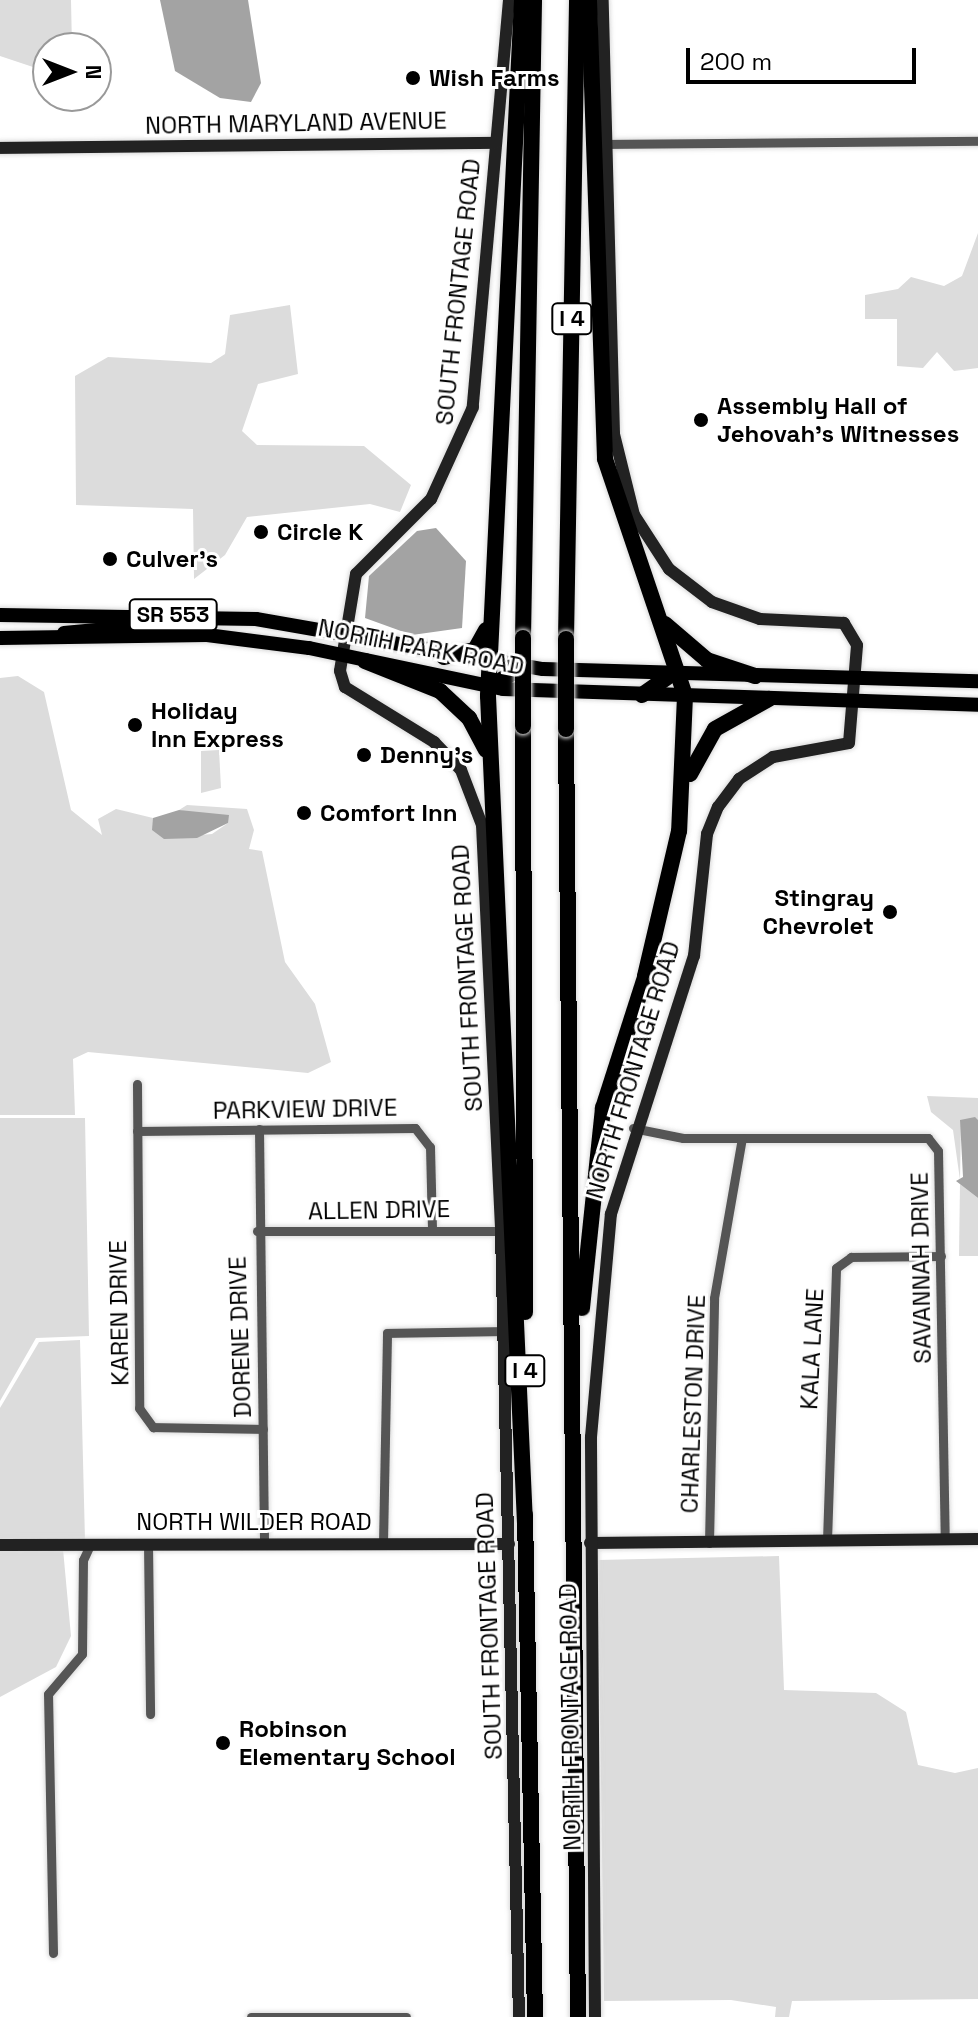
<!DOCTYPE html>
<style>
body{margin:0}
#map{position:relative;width:978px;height:2017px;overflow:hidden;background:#fff;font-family:"Space Grotesk",sans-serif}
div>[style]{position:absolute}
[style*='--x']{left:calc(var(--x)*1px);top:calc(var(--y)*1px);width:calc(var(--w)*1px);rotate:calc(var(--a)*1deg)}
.green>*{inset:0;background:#dcdcdc}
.water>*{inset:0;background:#a3a3a3}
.roads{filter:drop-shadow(0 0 2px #dbdbdb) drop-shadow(0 0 2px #dbdbdb)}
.street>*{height:9px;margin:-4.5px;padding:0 4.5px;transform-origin:4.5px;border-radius:4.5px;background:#555}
.secondary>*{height:12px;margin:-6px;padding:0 6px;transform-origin:6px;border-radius:6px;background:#222}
.primary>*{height:14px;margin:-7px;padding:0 7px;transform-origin:7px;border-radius:7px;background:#000}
.highway>*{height:16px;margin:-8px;padding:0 8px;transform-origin:8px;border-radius:8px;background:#000}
.bridges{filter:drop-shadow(0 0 2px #dbdbdb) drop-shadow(0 0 2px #dbdbdb)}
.highway-bridge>*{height:16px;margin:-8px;padding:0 8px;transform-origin:8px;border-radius:8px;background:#000}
.dots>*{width:22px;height:22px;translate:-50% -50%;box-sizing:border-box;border:4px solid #fff;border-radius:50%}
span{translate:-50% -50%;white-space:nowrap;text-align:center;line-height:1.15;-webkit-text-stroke:6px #fff;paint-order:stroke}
.shield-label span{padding:2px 6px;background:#fff;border:2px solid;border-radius:6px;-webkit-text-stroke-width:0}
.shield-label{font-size:22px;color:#000;font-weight:700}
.poi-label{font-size:24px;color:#000;font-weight:700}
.left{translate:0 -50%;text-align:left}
.right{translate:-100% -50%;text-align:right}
.street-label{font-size:24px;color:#000}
.north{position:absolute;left:32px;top:32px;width:80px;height:80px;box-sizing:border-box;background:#fff;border:2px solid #999;border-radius:50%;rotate:90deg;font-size:22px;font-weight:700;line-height:32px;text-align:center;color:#000}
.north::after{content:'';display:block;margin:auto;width:28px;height:36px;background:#000;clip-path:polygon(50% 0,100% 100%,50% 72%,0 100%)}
.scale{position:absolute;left:686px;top:48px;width:230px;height:36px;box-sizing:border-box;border:4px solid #000;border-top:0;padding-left:10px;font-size:24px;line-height:28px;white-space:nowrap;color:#000;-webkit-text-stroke:6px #fff;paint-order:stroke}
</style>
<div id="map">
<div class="green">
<div style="clip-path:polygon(0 0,71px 0,72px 48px,48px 48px,48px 72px,0 56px)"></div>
<div style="clip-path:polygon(978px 233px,978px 368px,954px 371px,937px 352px,923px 368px,897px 366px,897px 319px,865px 319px,865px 295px,898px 289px,911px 277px,944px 286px,962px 276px)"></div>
<div style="clip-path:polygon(290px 305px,298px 374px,258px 384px,242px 431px,257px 445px,364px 446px,411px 485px,400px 512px,370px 504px,247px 517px,225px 555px,194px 579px,193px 509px,76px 505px,75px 376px,108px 357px,211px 363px,225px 354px,230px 315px)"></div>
<div style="clip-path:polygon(18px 676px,44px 692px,71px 810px,102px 835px,98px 819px,116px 809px,153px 818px,164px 838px,212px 834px,228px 823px,179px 810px,187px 805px,247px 809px,254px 830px,249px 849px,262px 851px,285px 962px,315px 1004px,331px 1062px,308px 1073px,88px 1052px,73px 1059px,75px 1115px,0 1115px,0 678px)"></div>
<div style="clip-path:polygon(219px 750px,221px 788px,201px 793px,201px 751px)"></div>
<div style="clip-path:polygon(927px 1096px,978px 1098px,978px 1120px,961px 1124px,960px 1180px,953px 1130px,931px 1112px)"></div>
<div style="clip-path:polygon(0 1118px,85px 1118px,89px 1336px,36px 1338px,0 1401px)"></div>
<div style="clip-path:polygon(960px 1184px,978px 1198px,978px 1256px,959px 1256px)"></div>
<div style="clip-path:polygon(80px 1340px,85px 1541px,0 1541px,0 1408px,39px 1342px)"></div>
<div style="clip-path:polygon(0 1549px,63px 1549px,71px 1636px,56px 1667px,0 1697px)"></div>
<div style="clip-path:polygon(779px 1556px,784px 1690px,876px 1693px,906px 1712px,918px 1765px,955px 1773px,978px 1768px,978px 1999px,792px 2001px,789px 2017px,775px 2017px,776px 2007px,731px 2000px,604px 2001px,598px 1560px)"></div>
</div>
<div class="water">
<div style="clip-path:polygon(160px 0,248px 0,261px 83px,251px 102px,220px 98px,175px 71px)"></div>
<div style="clip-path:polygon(436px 528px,466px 561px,462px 628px,412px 635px,365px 618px,369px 576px,417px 531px)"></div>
<div style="clip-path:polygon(179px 810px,229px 815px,228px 823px,197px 838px,164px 839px,152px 830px,153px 818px)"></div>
<div style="clip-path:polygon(975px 1117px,978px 1120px,978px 1198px,956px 1181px,963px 1177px,960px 1120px)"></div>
</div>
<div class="roads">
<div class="street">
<div style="--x:605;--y:144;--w:373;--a:-0.5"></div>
<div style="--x:137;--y:1084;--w:324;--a:89.6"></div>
<div style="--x:139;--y:1408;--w:24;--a:54"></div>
<div style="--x:153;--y:1427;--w:110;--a:1"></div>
<div style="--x:633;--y:1128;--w:51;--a:11.3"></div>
<div style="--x:683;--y:1138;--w:245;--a:0"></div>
<div style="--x:928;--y:1138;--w:16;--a:52"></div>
<div style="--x:938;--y:1151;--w:389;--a:89"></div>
<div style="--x:259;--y:1129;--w:415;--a:89.3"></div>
<div style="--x:137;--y:1131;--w:278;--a:-0.6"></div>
<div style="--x:415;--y:1128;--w:24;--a:52"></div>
<div style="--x:430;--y:1147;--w:81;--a:88.6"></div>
<div style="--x:257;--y:1231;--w:244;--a:0"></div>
<div style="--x:827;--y:1541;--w:273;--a:-88.1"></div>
<div style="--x:836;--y:1268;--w:19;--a:-36"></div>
<div style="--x:851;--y:1257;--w:90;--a:-0.6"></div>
<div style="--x:148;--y:1543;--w:171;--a:89.3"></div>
<div style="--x:383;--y:1543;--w:210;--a:-88.9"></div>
<div style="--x:387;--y:1333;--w:116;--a:-1"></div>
<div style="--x:709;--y:1543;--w:245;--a:-88.8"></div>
<div style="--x:714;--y:1298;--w:162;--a:-80.1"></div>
<div style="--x:53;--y:1953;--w:259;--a:-91.1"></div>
<div style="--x:48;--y:1694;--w:52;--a:-49.6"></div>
<div style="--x:82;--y:1654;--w:94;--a:-89.4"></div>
<div style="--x:83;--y:1560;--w:17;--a:-65"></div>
<div style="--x:251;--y:2017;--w:155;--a:0"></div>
</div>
<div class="secondary">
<div style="--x:509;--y:0;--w:409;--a:95.1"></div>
<div style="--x:473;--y:407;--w:101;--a:114.5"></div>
<div style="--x:431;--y:499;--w:106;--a:135"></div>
<div style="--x:356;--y:574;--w:98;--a:99.4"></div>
<div style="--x:340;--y:671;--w:17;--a:73"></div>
<div style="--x:345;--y:687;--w:105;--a:31.7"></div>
<div style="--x:434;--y:742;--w:39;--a:46"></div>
<div style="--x:461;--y:770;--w:59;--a:69.1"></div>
<div style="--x:482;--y:825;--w:406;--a:87.3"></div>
<div style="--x:501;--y:1231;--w:786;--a:88.69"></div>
<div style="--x:0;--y:148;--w:496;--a:-0.6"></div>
<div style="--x:590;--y:1543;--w:388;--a:-0.6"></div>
<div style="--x:0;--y:1545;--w:509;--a:-0.11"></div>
<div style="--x:595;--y:2017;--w:580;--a:-90.4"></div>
<div style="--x:591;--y:1437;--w:224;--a:-84.9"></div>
<div style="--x:611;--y:1214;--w:271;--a:-72.2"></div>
<div style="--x:694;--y:956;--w:123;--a:-83.9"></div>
<div style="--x:707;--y:834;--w:29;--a:-68"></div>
<div style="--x:718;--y:807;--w:35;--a:-53"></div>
<div style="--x:739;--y:779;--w:40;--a:-32.9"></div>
<div style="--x:773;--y:757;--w:77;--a:-10.4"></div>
<div style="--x:849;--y:743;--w:98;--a:-85.3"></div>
<div style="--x:857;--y:645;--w:26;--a:-121"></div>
<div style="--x:844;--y:623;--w:84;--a:-177.3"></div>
<div style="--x:760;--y:619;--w:51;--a:-160.5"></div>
<div style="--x:712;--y:602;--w:54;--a:-142.5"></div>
<div style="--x:669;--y:569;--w:64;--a:-122.9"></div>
<div style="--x:634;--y:515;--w:83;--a:-103.9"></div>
<div style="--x:614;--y:434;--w:434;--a:-91.5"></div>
</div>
<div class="primary">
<div style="--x:0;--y:615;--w:256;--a:0.9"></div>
<div style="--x:256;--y:619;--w:291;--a:9.9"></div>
<div style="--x:543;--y:669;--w:435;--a:1.6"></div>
<div style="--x:64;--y:633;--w:84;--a:-5.4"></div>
<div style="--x:148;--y:625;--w:13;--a:-48"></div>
<div style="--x:0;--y:638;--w:207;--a:-0.8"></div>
<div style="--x:207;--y:635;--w:103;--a:7.3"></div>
<div style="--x:309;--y:648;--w:198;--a:11.9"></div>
<div style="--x:503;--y:689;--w:475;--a:1.9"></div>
</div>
<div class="highway">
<div style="--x:522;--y:0;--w:697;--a:92.8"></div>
<div style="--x:488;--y:696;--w:829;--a:87.44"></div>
<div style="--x:589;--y:0;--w:459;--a:88"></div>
<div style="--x:605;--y:459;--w:250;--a:71.3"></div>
<div style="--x:685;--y:696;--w:135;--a:92.5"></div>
<div style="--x:679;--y:831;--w:149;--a:103.2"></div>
<div style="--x:665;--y:624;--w:55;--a:40.6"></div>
<div style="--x:707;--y:660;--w:51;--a:18.4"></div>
<div style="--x:523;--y:638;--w:638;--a:-89.01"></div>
<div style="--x:566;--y:639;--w:639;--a:-89.01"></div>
<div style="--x:444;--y:657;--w:32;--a:-13"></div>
<div style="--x:475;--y:650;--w:23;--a:-61"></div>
<div style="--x:365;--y:661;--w:81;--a:21.8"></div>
<div style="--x:440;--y:691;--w:40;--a:43"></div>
<div style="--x:469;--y:718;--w:36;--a:62"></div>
<div style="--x:490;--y:687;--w:36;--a:-32"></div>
<div style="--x:642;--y:695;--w:37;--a:-35"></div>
<div style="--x:523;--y:726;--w:586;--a:89.8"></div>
<div style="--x:566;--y:729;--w:1288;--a:89.47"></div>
<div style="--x:690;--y:774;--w:51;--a:-60.9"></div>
<div style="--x:715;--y:729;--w:62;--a:-29.1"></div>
<div style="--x:582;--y:1308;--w:201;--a:-84"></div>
<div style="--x:603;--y:1108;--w:147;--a:-72.2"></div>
<div style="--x:525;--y:1515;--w:502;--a:88.86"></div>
</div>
</div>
<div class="bridges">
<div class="highway-bridge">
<div style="--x:523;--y:638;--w:88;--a:90"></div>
<div style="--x:566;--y:639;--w:90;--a:90"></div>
</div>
</div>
<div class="dots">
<div style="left:413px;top:78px;background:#000"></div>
<div style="left:701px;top:420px;background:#000"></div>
<div style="left:261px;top:532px;background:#000"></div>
<div style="left:110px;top:559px;background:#000"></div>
<div style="left:135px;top:725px;background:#000"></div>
<div style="left:364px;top:755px;background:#000"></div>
<div style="left:304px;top:813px;background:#000"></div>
<div style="left:890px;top:912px;background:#000"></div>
<div style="left:223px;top:1743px;background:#000"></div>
</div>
<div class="shield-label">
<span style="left:572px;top:319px">I 4</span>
<span style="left:173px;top:615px">SR 553</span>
<span style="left:525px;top:1371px">I 4</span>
</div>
<div class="poi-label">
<span class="left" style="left:429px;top:78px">Wish Farms</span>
<span class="left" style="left:717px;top:420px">Assembly Hall of<br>Jehovah's Witnesses</span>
<span class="left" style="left:277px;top:532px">Circle K</span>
<span class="left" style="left:126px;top:559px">Culver's</span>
<span class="left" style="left:151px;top:725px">Holiday<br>Inn Express</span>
<span class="left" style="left:380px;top:755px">Denny's</span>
<span class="left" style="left:320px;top:813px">Comfort Inn</span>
<span class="right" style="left:874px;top:912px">Stingray<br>Chevrolet</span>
<span class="left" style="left:239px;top:1743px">Robinson<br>Elementary School</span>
</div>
<div class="street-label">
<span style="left:296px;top:123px;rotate:-1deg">NORTH MARYLAND AVENUE</span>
<span style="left:458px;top:292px;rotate:-84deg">SOUTH FRONTAGE ROAD</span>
<span style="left:421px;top:647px;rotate:11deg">NORTH PARK ROAD</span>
<span style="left:467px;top:978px;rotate:-93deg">SOUTH FRONTAGE ROAD</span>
<span style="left:633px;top:1070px;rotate:-73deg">NORTH FRONTAGE ROAD</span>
<span style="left:305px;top:1109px;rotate:-1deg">PARKVIEW DRIVE</span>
<span style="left:379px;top:1210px;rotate:-1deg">ALLEN DRIVE</span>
<span style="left:921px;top:1268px;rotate:-91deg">SAVANNAH DRIVE</span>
<span style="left:119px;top:1313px;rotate:-91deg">KAREN DRIVE</span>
<span style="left:240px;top:1337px;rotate:-92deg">DORENE DRIVE</span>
<span style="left:812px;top:1349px;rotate:-87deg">KALA LANE</span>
<span style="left:693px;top:1404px;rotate:-88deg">CHARLESTON DRIVE</span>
<span style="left:254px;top:1522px">NORTH WILDER ROAD</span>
<span style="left:489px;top:1626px;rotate:-92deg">SOUTH FRONTAGE ROAD</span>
<span style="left:570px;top:1717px;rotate:-91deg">NORTH FRONTAGE ROAD</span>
</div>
<div class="north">N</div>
<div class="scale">200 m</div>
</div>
